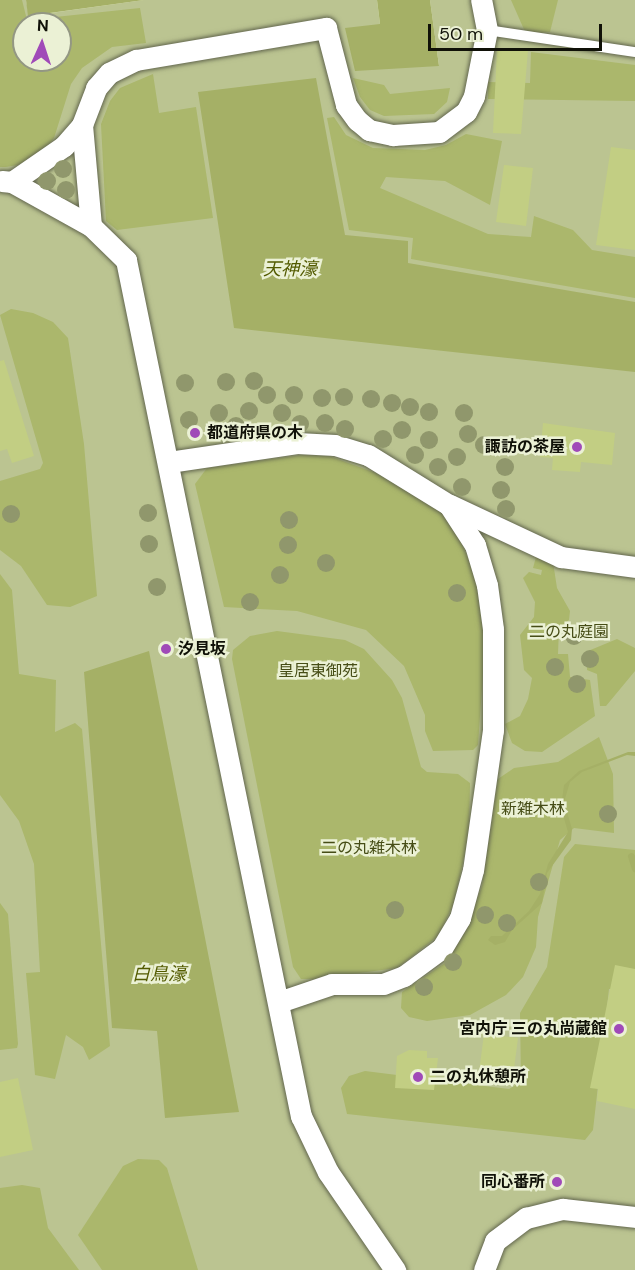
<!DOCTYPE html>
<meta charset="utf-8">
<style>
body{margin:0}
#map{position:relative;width:635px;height:1270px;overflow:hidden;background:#ebf1d5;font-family:"DM Sans","Noto Sans JP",sans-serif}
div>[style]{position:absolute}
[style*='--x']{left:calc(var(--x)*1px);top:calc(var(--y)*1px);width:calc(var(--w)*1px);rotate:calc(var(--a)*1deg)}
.green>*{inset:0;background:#bbc491}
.forest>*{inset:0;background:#abb76c}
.water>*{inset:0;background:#a5b066}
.stream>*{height:7px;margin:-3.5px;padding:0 3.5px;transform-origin:3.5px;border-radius:3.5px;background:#a5b066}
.building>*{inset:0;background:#c2ce83}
.roads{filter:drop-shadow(0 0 2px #62664e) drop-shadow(0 0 2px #62664e)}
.lane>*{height:10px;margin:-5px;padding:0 5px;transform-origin:5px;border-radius:5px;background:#fff}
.street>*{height:21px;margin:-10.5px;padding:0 10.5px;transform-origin:10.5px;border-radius:10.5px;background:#fff}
.trees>*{width:18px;height:18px;margin:-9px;border-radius:50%;background:#90976c}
.dots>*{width:16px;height:16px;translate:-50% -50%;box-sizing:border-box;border:3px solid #ebf1d5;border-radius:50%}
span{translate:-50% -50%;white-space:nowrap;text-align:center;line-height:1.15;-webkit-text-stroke:5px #ebf1d5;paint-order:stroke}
.poi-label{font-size:16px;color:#101108;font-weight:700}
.left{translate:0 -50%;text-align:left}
.right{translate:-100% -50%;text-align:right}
.park-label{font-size:16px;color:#464d16}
.water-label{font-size:18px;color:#535b00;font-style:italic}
.north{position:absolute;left:12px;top:12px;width:60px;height:60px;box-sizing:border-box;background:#ebf1d5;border:2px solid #939783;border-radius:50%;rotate:3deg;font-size:16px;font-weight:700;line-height:24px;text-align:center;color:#101108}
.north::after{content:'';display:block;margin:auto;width:21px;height:27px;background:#a04ab8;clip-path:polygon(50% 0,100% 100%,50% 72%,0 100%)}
.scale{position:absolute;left:428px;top:24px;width:174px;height:27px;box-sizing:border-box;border:3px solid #101108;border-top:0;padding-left:8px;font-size:18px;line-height:21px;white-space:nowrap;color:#101108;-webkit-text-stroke:4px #ebf1d5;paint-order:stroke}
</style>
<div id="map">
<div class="green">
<div style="clip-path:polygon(evenodd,0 0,26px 0,29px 16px,144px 0,377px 0,380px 24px,439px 66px,430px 0,635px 0,635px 1270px,0 1270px,0 0,24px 24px,60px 24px,60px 60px,24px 60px,24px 24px)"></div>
</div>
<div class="forest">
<div style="clip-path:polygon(evenodd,0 0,22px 0,27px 20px,140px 8px,146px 43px,112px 47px,82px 68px,71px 84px,54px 138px,45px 149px,18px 165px,6px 167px,0 167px,0 0,24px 24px,60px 24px,60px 60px,24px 60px,24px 24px)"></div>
<div style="clip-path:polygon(511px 0,558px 0,550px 32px,526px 34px)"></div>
<div style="clip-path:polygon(531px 52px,635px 65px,635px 101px,488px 99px,488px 82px,530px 83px)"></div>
<div style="clip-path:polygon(153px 74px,159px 113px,196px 107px,213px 218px,117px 230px,106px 221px,101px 124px,110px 101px,120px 88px)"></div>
<div style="clip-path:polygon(353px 78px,384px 85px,390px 94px,450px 88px,447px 102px,434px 114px,384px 116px,370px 110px,360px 97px)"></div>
<div style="clip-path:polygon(334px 117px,346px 135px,373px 148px,425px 150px,446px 145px,466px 134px,502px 141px,490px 205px,445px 181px,386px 177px,380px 188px,488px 234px,531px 237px,534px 216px,573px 230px,592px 250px,635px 257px,635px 298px,411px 259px,413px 238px,349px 230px,327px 118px)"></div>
<div style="clip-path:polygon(11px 309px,33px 313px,53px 322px,68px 338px,84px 444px,97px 596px,70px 607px,47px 605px,21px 566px,0 550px,0 481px,40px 469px,43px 463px,0 315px)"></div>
<div style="clip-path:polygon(302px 455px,329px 456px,387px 477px,441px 510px,462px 544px,475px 575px,485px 645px,478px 745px,473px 750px,433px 751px,425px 731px,425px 715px,404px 666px,366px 630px,297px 611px,224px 607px,195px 484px,207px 468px)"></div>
<div style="clip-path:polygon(536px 557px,553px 562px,557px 588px,570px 611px,569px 620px,559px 628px,558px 654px,568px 654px,570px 677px,590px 680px,595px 716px,542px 752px,525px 751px,512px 743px,505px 724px,520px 716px,528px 699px,532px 678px,524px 670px,520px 635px,534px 617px,535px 602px,523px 578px,529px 572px,541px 575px,542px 570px,533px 568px)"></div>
<div style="clip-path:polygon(0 574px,12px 590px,19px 674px,56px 680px,55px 732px,75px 723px,82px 729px,110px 1046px,89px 1060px,83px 1047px,66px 1035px,55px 1079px,35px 1075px,26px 973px,40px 972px,34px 864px,19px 821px,0 795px)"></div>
<div style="clip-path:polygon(277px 631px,345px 640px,364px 649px,392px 680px,402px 698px,421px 767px,427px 772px,458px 774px,470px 783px,469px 834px,454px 903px,438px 936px,397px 968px,314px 979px,301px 979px,293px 967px,232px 659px,233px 650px,250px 636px)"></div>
<div style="clip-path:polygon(617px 639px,635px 648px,635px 671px,606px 706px,600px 706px,597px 674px,587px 670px,588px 651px)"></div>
<div style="clip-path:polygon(599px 737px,613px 774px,614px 833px,574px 828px,560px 840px,538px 917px,536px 947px,523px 977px,506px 995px,470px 1015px,427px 1021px,409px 1017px,401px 1008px,402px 992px,448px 961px,469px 920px,482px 886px,498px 779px,514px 768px,558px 762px)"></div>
<div style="clip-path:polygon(575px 844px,635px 850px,635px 990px,609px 989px,593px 1130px,585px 1140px,347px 1114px,341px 1088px,349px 1076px,365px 1071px,509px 1089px,521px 1082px,520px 1013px,547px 967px,564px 857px)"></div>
<div style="clip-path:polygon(0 903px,8px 914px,18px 1044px,17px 1048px,0 1050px)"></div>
<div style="clip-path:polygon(138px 1159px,159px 1160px,167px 1168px,198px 1270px,102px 1270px,78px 1235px,123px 1166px)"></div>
<div style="clip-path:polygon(22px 1185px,40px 1188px,48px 1228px,79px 1270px,0 1270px,0 1188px)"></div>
</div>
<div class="water">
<div style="clip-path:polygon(26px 0,144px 0,28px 16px)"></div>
<div style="clip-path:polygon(377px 0,430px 0,439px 66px,355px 71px,345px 28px,380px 24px)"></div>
<div style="clip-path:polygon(316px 78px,345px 235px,408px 241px,408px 263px,635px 302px,635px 372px,234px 328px,198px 92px)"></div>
<div style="clip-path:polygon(149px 651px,239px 1112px,165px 1118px,157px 1031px,112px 1028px,84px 672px)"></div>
<div style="clip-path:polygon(628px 752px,635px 752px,635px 756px,627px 755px,582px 772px,570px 782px,564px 802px,572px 829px,571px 840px,547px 873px,542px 903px,512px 930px,505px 942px,495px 945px,488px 940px,491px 936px,502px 936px,529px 911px,540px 894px,548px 864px,568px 832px,561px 808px,564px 785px,579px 771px)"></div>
</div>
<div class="stream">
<div style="--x:631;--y:856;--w:13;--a:72"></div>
</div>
<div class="building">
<div style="clip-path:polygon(497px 50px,528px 50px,521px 134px,493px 133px)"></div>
<div style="clip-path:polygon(611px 147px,635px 150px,635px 250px,596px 245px)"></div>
<div style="clip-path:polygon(504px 165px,533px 168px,526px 226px,496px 222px)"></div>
<div style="clip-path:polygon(4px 360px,34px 456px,12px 463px,7px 449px,0 451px,0 361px)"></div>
<div style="clip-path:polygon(543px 423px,615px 433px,612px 465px,581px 462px,580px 472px,552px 470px,553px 458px,540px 457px)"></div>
<div style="clip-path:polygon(615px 965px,635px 969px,635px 1109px,597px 1101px,598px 1089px,590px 1088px)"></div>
<div style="clip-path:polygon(484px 1034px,518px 1038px,512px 1084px,478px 1080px)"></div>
<div style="clip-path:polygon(409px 1050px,427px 1051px,427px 1058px,438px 1058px,434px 1090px,395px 1088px,397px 1056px)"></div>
<div style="clip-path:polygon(18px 1078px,33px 1150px,0 1157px,0 1082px)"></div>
</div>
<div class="roads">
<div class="lane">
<div style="--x:487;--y:30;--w:150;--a:8.5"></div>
</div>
<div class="street">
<div style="--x:82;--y:125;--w:101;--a:84.9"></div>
<div style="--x:91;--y:226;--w:49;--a:44.2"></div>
<div style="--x:126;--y:260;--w:874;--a:78.45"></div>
<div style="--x:301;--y:1116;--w:62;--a:64.3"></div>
<div style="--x:328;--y:1172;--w:119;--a:55.6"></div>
<div style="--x:2;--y:181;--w:10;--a:6"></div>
<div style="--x:12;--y:182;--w:90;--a:29.1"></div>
<div style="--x:12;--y:182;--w:63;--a:-34.7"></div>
<div style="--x:64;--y:146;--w:28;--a:-49"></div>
<div style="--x:82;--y:125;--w:40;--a:-69"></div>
<div style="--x:96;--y:88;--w:20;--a:-49"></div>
<div style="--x:109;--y:73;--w:30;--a:-26"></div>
<div style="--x:136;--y:60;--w:193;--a:-9.6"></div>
<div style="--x:326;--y:28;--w:80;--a:75.4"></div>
<div style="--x:346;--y:105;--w:19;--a:54"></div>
<div style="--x:357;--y:120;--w:16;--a:40"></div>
<div style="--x:369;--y:130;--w:25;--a:12"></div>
<div style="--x:393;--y:135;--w:46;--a:-3.7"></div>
<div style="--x:439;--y:132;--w:34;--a:-37"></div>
<div style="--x:466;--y:112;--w:18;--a:-63"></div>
<div style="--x:474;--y:96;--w:67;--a:-78.9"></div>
<div style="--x:487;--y:30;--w:31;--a:-101"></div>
<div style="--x:169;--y:462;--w:129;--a:-8.4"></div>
<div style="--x:297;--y:443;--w:38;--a:3"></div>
<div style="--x:335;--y:445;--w:34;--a:17"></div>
<div style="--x:368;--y:455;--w:95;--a:31.7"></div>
<div style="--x:449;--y:505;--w:48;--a:57"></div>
<div style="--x:475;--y:545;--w:42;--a:73.3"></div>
<div style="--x:487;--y:585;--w:44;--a:82.2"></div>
<div style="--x:493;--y:629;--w:101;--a:90"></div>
<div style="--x:493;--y:730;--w:141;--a:98.1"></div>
<div style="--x:473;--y:870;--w:50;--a:105.2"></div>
<div style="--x:460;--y:918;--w:35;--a:121"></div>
<div style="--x:442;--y:948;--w:47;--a:143.6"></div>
<div style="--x:404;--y:976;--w:22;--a:159"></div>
<div style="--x:383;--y:984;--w:51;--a:180"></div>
<div style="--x:332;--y:984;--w:56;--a:161.2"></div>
<div style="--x:450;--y:505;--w:123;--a:25.1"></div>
<div style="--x:561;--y:557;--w:75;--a:7.7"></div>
<div style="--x:484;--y:1270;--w:31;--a:-69"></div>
<div style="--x:495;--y:1241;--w:39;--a:-37"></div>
<div style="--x:526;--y:1218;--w:38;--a:-14"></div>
<div style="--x:563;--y:1209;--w:72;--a:6.3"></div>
</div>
</div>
<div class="trees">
<div style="left:63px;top:169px"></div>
<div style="left:47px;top:181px"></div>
<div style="left:66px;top:190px"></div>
<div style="left:254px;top:381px"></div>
<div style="left:226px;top:382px"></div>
<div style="left:185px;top:383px"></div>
<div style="left:267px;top:395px"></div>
<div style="left:294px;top:395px"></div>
<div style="left:344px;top:397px"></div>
<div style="left:322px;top:398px"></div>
<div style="left:371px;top:399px"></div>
<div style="left:392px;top:403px"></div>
<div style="left:410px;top:407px"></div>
<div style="left:249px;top:411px"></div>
<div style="left:429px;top:412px"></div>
<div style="left:219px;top:413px"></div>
<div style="left:282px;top:413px"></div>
<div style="left:464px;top:413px"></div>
<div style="left:189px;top:420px"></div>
<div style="left:325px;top:423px"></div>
<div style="left:300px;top:424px"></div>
<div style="left:236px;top:426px"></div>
<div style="left:345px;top:429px"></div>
<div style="left:402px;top:430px"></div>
<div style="left:468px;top:434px"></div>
<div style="left:383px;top:439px"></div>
<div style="left:429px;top:440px"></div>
<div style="left:484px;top:445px"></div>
<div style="left:415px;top:455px"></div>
<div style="left:457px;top:457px"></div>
<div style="left:438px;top:467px"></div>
<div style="left:505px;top:467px"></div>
<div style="left:462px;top:487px"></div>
<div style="left:501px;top:490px"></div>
<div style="left:506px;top:509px"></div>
<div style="left:148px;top:513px"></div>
<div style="left:11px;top:514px"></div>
<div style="left:289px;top:520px"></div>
<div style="left:149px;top:544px"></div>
<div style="left:288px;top:545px"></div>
<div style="left:326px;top:563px"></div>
<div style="left:280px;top:575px"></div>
<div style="left:157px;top:587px"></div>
<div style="left:457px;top:593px"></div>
<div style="left:250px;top:602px"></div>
<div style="left:574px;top:636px"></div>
<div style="left:590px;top:659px"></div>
<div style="left:555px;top:667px"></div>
<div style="left:577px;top:684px"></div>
<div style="left:608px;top:814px"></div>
<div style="left:539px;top:882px"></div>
<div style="left:395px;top:910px"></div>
<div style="left:485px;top:915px"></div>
<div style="left:507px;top:923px"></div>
<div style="left:453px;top:962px"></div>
<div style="left:424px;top:987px"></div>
</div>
<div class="dots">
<div style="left:195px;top:433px;background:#a04ab8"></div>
<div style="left:577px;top:447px;background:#a04ab8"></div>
<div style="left:166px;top:649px;background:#a04ab8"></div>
<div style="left:619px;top:1029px;background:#a04ab8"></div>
<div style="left:418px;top:1077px;background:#a04ab8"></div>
<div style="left:557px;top:1182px;background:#a04ab8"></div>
</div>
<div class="poi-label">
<span class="left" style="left:207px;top:433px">都道府県の木</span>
<span class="right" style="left:565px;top:447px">諏訪の茶屋</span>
<span class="left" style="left:178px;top:649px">汐見坂</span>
<span class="right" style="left:607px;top:1029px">宮内庁 三の丸尚蔵館</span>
<span class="left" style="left:430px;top:1077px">二の丸休憩所</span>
<span class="right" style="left:545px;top:1182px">同心番所</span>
</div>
<div class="park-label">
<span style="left:569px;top:632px">二の丸庭園</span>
<span style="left:318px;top:671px">皇居東御苑</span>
<span style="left:533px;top:809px">新雑木林</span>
<span style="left:369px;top:848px">二の丸雑木林</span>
</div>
<div class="water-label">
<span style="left:290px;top:269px">天神濠</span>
<span style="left:159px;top:974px">白鳥濠</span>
</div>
<div class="north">N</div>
<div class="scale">50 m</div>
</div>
